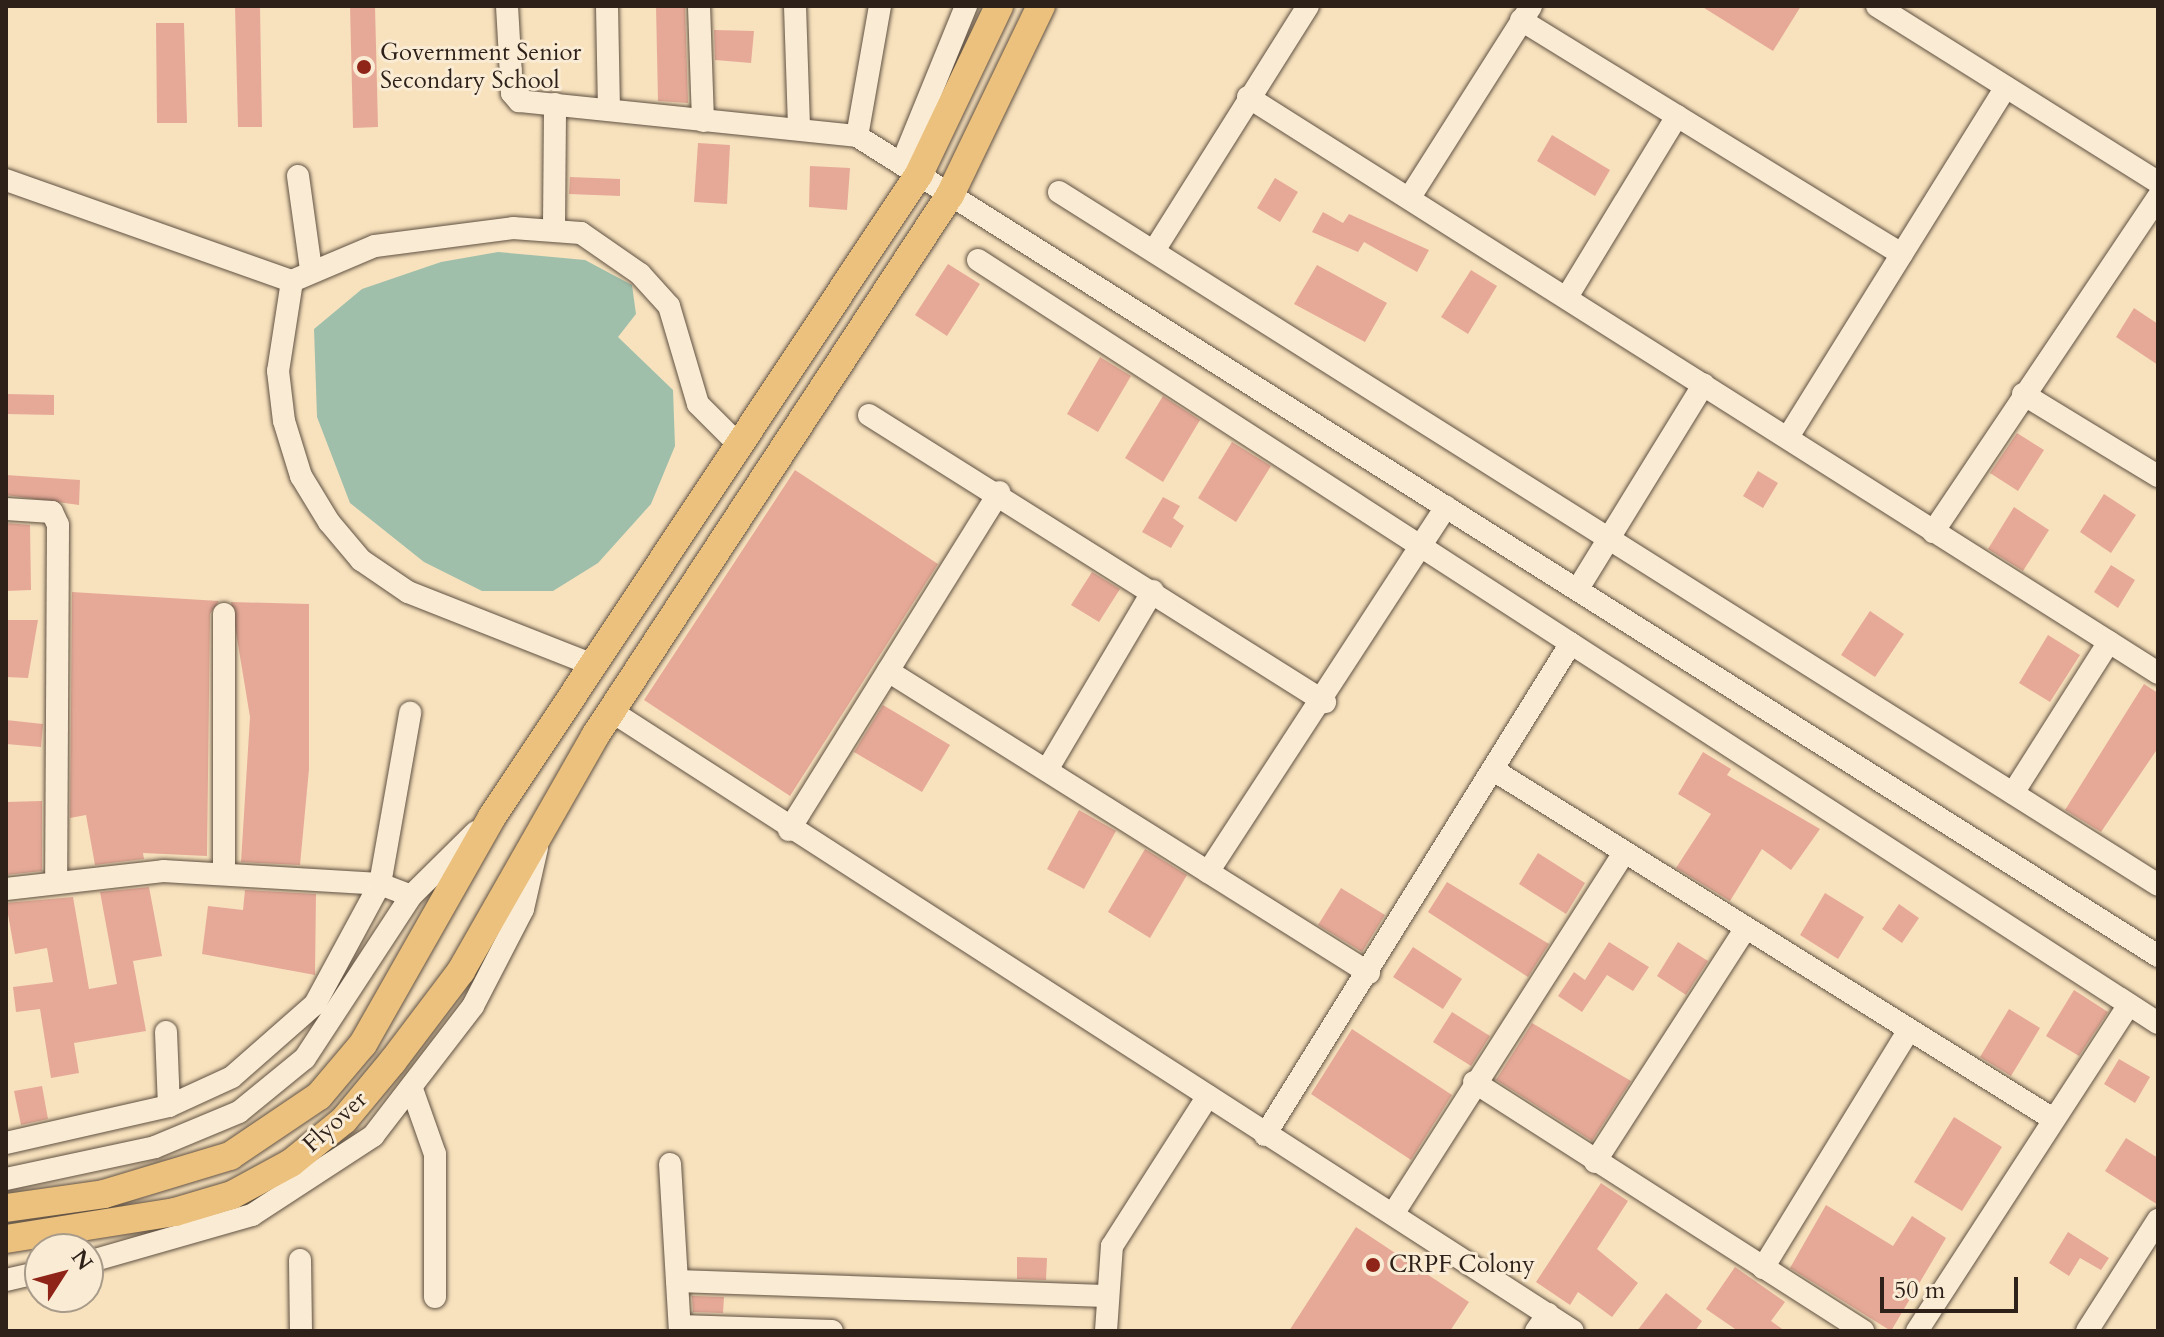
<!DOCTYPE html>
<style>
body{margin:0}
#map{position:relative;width:2164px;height:1337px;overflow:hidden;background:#f8e2bd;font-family:Cardo,serif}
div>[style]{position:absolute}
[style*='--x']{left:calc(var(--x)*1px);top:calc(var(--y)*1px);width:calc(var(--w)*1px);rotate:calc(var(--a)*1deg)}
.water>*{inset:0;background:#9fbfab}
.building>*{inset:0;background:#e6a997}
.roads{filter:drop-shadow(0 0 2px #605143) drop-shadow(0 0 2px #605143)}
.minor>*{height:22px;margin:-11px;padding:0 11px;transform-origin:11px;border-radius:11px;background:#faecd4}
.major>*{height:28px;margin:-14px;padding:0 14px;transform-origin:14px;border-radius:14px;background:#ecc17e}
.dots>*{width:22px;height:22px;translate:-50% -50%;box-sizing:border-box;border:4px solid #faecd4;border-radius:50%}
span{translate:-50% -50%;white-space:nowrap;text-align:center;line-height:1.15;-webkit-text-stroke:6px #faecd4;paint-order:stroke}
.poi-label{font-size:24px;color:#2e211a}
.left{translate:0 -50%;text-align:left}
.street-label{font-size:24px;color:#2e211a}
.frame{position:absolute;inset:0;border:8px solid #2e211a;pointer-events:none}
.north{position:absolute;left:24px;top:1233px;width:80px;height:80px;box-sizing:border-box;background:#faecd4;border:2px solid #a89b8a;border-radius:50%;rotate:54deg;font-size:22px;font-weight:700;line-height:32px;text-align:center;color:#2e211a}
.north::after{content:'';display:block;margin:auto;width:28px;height:36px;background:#8f2418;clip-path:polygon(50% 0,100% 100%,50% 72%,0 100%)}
.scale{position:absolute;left:1880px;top:1277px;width:138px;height:36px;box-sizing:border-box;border:4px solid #2e211a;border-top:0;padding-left:10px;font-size:24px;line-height:28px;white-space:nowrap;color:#2e211a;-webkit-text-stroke:6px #faecd4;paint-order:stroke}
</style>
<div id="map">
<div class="water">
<div style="clip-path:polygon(498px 252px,585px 260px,632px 285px,636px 314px,618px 337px,673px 390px,675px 446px,651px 504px,598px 563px,553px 591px,482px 591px,424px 562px,350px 503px,317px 417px,314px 329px,362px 289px,441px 262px)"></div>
</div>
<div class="building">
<div style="clip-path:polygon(235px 6px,260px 6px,262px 127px,238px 127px)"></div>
<div style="clip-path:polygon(350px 6px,375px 6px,378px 127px,353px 128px)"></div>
<div style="clip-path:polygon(656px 6px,685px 6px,688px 103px,658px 101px)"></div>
<div style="clip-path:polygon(1701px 6px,1801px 6px,1773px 51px)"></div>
<div style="clip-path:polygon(156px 23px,184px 23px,187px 123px,157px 123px)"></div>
<div style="clip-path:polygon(714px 30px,754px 31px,751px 63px,715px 60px)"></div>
<div style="clip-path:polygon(1552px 135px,1610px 170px,1595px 196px,1537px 161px)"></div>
<div style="clip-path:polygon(698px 143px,730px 145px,727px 204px,694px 202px)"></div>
<div style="clip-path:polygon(810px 166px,850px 168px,847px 210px,809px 207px)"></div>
<div style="clip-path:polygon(570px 177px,620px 179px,620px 196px,569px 194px)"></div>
<div style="clip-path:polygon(1275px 178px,1298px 192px,1280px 222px,1257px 208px)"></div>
<div style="clip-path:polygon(1323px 212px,1343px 223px,1349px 214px,1429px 250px,1417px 272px,1364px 242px,1358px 252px,1312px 232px)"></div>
<div style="clip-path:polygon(948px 264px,980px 284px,947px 336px,915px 315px)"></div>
<div style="clip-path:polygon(1317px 265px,1387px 303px,1365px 342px,1294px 304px)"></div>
<div style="clip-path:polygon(1471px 270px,1497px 286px,1468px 334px,1441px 317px)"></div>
<div style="clip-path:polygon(2134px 308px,2158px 324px,2158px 365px,2116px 337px)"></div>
<div style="clip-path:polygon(1100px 357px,1131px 376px,1098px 432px,1067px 414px)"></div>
<div style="clip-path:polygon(6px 394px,54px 395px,54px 415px,6px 414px)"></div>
<div style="clip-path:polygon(1163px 396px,1200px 420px,1163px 482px,1125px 458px)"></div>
<div style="clip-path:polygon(2017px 433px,2044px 450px,2018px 491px,1990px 473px)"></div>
<div style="clip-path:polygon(1232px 442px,1271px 466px,1236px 522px,1198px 498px)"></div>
<div style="clip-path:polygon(795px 470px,938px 564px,790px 796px,644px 700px)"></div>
<div style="clip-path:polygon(1758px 471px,1778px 483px,1763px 508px,1743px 496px)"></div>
<div style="clip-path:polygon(6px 475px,80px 480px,79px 505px,6px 495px)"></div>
<div style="clip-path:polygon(2104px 494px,2136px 515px,2111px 553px,2080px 532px)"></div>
<div style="clip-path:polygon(1163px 497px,1180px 506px,1173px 518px,1184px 526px,1171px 548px,1142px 532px)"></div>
<div style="clip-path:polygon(2014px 507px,2049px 530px,2023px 571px,1988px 549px)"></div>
<div style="clip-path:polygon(6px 523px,30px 525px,31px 590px,6px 591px)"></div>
<div style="clip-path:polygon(2111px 565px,2135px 580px,2118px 608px,2094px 592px)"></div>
<div style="clip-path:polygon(1092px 572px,1120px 589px,1099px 622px,1071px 605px)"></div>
<div style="clip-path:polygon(72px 592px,219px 601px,210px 614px,207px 856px,143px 853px,144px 859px,95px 865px,86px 815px,70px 818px)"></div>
<div style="clip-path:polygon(231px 602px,309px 604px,309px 769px,300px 865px,241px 862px,250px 717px)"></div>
<div style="clip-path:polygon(1870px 611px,1904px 634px,1875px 677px,1841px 655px)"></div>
<div style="clip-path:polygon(6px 620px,38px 620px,28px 678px,6px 677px)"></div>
<div style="clip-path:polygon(2048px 635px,2080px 655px,2050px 702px,2019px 683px)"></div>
<div style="clip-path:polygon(2144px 684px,2158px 693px,2158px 748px,2101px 832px,2065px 810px)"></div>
<div style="clip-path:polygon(883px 705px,950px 745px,922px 792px,854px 752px)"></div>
<div style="clip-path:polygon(6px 720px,43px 724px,41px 747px,6px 744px)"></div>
<div style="clip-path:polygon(1703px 752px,1731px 769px,1727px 775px,1820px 829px,1791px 870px,1762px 849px,1730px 901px,1676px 868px,1711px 814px,1678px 794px)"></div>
<div style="clip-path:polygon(42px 801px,42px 871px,6px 875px,6px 802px)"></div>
<div style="clip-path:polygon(1079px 810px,1116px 831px,1084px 889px,1047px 869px)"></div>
<div style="clip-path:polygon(1145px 849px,1187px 875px,1150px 938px,1108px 912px)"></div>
<div style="clip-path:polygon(1538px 853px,1585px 883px,1566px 914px,1519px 884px)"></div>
<div style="clip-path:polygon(1447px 882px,1549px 944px,1528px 977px,1428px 912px)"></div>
<div style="clip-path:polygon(149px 887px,162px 956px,133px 961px,146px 1031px,74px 1043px,79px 1073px,51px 1078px,40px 1009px,16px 1012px,13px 987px,53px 982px,47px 948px,15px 954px,6px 903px,73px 897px,89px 989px,117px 984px,100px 892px)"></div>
<div style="clip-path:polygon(1341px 888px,1385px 915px,1362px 952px,1318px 925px)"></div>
<div style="clip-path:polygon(245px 890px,316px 894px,315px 975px,202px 954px,208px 906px,243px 910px)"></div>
<div style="clip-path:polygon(1825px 893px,1864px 917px,1838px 959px,1800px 935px)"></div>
<div style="clip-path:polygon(1899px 904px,1919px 918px,1902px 943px,1882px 929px)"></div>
<div style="clip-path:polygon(1609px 942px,1649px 967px,1633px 991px,1607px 975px,1582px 1012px,1558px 996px,1574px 972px,1585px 980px)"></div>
<div style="clip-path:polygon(1678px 942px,1708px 961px,1686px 995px,1657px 976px)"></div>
<div style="clip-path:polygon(1413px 947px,1462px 979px,1443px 1009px,1393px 977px)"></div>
<div style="clip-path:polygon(2074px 990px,2108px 1012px,2079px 1056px,2046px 1036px)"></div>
<div style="clip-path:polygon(2009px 1009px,2040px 1028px,2011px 1076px,1980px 1057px)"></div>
<div style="clip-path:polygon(1452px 1012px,1490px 1036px,1471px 1066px,1433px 1042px)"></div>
<div style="clip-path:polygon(1532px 1023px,1631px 1081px,1592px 1141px,1496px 1080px)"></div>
<div style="clip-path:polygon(1352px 1029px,1452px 1095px,1411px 1160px,1311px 1094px)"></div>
<div style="clip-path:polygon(2119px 1059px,2150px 1077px,2135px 1103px,2104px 1084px)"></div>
<div style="clip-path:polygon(42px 1086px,48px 1119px,21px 1125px,14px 1091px)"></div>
<div style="clip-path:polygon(1954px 1117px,2002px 1147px,1962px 1211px,1914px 1182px)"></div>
<div style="clip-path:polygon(2126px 1138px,2158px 1158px,2158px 1205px,2105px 1171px)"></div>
<div style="clip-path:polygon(1601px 1183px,1628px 1201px,1597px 1249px,1638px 1283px,1612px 1317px,1578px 1292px,1570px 1305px,1536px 1282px)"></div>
<div style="clip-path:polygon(1826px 1205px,1893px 1246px,1912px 1216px,1946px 1238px,1891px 1331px,1790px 1268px)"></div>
<div style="clip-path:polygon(1356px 1227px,1469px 1302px,1450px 1331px,1289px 1331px)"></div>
<div style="clip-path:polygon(2068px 1232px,2109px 1258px,2101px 1270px,2080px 1258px,2069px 1276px,2049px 1263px)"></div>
<div style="clip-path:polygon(1017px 1257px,1047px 1258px,1046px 1280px,1017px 1279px)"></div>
<div style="clip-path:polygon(1735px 1267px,1785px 1302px,1771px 1321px,1785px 1331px,1738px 1331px,1706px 1309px)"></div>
<div style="clip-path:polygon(1666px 1293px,1702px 1321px,1695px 1331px,1637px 1331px)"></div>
<div style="clip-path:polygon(692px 1296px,724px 1297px,723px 1313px,693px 1312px)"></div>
</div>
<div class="roads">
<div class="minor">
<div style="--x:507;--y:6;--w:87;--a:86.7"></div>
<div style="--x:512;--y:93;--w:11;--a:49"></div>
<div style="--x:519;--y:101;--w:340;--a:5.9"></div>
<div style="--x:607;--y:6;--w:102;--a:88.9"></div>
<div style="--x:699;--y:6;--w:115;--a:88"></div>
<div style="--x:795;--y:6;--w:123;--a:88.1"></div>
<div style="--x:880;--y:6;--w:132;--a:100"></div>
<div style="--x:857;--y:136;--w:1538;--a:32.22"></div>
<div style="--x:1877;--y:6;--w:332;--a:32.1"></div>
<div style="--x:1521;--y:20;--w:447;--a:31.6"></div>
<div style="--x:1248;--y:97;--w:1077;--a:32.33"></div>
<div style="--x:902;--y:163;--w:170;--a:-67.8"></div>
<div style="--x:298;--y:176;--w:95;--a:82.1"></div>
<div style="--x:6;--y:180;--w:303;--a:19.5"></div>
<div style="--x:292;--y:281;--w:91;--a:98.8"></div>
<div style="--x:278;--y:371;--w:50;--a:83.2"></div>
<div style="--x:284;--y:421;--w:58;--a:72.8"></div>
<div style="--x:301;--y:476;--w:54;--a:58.7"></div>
<div style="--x:329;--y:522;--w:50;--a:49.9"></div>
<div style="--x:361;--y:560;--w:57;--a:34.2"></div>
<div style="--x:408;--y:592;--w:199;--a:21.5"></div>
<div style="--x:1059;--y:192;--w:1299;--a:32.23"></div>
<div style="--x:1410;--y:197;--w:226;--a:-57.6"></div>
<div style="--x:554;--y:226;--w:122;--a:-89.5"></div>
<div style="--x:1155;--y:249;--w:287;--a:-57.8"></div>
<div style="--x:978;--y:260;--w:1405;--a:32.89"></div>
<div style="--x:292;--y:281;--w:90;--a:-22.9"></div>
<div style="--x:375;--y:246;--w:139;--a:-7.4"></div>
<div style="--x:513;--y:228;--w:68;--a:4.2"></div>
<div style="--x:581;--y:233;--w:72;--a:34.8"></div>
<div style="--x:640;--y:274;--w:43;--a:47.8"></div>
<div style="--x:669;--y:306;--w:102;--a:73.5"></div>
<div style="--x:698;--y:404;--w:52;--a:45"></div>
<div style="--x:1567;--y:297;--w:212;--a:-58.7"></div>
<div style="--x:2023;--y:394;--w:158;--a:31.3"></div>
<div style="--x:869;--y:415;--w:539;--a:32.19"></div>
<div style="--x:1788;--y:437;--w:412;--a:-58.1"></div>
<div style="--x:6;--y:509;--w:46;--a:3.7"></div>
<div style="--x:52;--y:512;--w:14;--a:65"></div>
<div style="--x:58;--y:525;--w:358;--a:90.3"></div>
<div style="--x:1933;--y:532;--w:404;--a:-56.1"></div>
<div style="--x:1579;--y:587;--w:238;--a:-58.4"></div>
<div style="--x:224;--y:614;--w:259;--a:90"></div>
<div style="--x:888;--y:671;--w:568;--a:32.12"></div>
<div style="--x:611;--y:711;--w:1144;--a:32.8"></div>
<div style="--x:1047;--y:770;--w:208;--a:-59.4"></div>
<div style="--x:1495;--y:771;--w:658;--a:31.95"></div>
<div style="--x:2013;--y:793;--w:179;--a:-57.6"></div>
<div style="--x:789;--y:830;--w:398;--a:-58.1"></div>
<div style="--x:1208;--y:872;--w:436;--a:-56.9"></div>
<div style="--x:6;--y:889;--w:158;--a:-6.5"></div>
<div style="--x:163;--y:871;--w:217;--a:3.4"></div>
<div style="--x:380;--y:884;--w:33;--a:21"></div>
<div style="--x:166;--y:1032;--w:74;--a:87.7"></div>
<div style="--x:1474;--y:1082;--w:462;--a:32.6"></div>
<div style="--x:413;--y:1092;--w:66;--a:70.5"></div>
<div style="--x:435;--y:1154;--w:143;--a:90"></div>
<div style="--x:1265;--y:1135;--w:579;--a:-58.12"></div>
<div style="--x:6;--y:1143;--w:167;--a:-12.8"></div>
<div style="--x:169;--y:1106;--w:69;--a:-24.7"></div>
<div style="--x:232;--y:1077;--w:111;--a:-41.3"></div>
<div style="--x:315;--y:1004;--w:136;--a:-61.6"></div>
<div style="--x:380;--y:884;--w:174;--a:-80"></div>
<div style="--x:1595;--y:1162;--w:275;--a:-57.2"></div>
<div style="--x:670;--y:1164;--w:167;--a:86.6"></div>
<div style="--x:6;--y:1179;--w:152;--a:-12.1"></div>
<div style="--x:155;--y:1147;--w:91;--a:-22.6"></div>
<div style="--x:239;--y:1112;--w:85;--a:-39.3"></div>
<div style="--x:305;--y:1058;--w:194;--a:-56.8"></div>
<div style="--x:411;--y:896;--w:91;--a:-44.6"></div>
<div style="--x:1393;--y:1214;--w:427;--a:-57.4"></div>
<div style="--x:300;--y:1260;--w:71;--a:89.2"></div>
<div style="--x:88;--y:1262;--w:171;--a:-16"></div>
<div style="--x:252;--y:1215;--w:145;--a:-33.1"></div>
<div style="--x:373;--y:1136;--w:164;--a:-52.4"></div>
<div style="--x:473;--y:1006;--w:109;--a:-62.7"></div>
<div style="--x:523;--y:909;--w:63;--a:-77.1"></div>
<div style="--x:1763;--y:1268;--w:276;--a:-58.5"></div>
<div style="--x:6;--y:1280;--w:35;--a:-13"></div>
<div style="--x:677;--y:1281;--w:429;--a:2"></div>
<div style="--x:680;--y:1326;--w:152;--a:1.9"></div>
<div style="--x:1106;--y:1331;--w:85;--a:-86"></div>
<div style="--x:1112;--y:1246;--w:178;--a:-57.4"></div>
<div style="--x:1536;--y:1331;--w:21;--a:-55"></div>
<div style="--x:1917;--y:1331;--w:389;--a:-57"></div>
<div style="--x:2087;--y:1331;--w:132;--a:-57.4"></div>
</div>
<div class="major">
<div style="--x:6;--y:1208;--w:99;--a:-8.1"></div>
<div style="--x:104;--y:1194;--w:132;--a:-16.8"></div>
<div style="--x:230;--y:1156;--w:107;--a:-34"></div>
<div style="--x:319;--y:1096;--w:68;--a:-49.8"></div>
<div style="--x:363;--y:1044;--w:261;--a:-60.4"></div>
<div style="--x:492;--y:817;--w:772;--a:-56.41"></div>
<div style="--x:919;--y:174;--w:186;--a:-64.5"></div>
<div style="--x:6;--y:1239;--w:171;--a:-9.1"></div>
<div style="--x:175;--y:1212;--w:59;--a:-16.6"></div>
<div style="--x:232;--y:1195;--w:67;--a:-28.5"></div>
<div style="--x:291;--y:1163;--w:68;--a:-39.1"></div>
<div style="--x:344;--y:1120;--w:77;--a:-50.3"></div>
<div style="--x:393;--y:1061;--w:113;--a:-52.9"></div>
<div style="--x:461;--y:971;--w:271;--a:-60.3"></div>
<div style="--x:595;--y:736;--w:647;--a:-56.73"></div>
<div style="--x:950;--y:195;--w:210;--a:-64.3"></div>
</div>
</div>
<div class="dots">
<div style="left:364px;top:67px;background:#8f2418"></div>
<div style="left:1373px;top:1265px;background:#8f2418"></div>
</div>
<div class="poi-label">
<span class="left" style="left:380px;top:67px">Government Senior<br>Secondary School</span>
<span class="left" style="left:1389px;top:1265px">CRPF Colony</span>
</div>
<div class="street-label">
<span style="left:335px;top:1122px;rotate:-43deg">Flyover</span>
</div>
<div class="frame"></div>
<div class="north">N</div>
<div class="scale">50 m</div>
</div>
